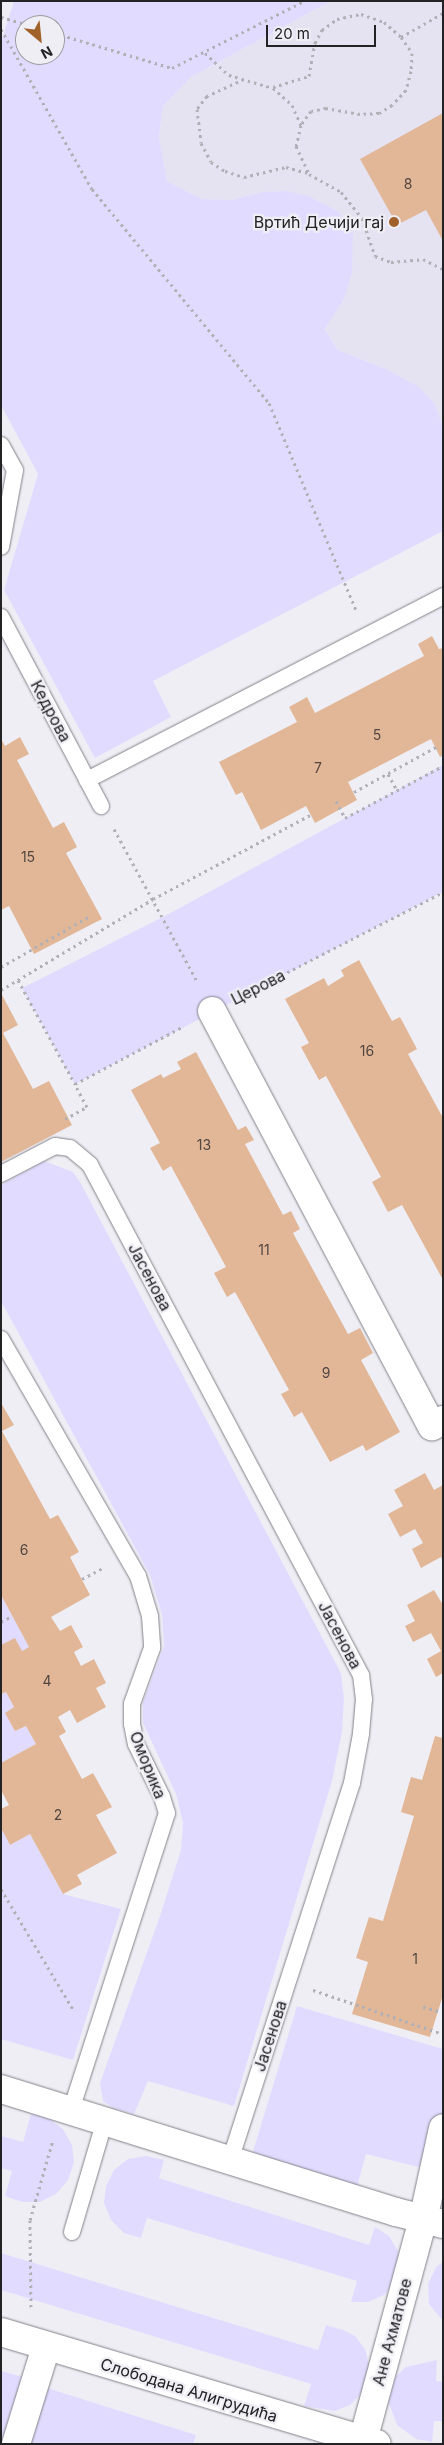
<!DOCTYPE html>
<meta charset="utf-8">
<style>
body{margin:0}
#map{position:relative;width:444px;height:2445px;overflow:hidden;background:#efeef5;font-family:Inter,sans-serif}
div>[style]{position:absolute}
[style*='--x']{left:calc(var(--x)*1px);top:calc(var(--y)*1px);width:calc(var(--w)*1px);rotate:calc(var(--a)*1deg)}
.built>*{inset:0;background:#e5e3f2}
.green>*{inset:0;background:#e1dcff}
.building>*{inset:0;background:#e2b797}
.path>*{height:3px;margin-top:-1.5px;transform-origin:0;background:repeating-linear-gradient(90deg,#b1b0b6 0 2.5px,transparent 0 6.5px)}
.roads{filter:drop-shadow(0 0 1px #838289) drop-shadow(0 0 1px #838289)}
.lane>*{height:16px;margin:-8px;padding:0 8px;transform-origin:8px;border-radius:8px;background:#fff}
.street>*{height:28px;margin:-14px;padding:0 14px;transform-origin:14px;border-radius:14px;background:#fff}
.dots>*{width:14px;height:14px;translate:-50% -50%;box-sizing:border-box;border:2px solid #efeef5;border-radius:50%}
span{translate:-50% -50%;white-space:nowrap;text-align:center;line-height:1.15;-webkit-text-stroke:4.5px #efeef5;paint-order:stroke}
.number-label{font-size:14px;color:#534742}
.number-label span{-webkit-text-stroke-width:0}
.poi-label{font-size:16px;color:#232225}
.right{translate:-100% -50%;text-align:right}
.street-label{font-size:16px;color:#232225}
.frame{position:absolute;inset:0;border:2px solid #232225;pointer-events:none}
.north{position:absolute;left:15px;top:15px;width:50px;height:50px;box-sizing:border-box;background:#efeef5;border:1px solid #9d9ca2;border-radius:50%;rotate:152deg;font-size:14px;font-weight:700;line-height:20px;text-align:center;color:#232225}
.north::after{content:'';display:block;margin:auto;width:18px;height:22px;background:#a1612a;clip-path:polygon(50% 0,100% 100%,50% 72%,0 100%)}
.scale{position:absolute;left:266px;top:25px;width:110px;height:22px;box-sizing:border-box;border:2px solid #232225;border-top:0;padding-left:6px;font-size:15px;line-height:18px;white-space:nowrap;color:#232225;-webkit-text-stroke:4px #efeef5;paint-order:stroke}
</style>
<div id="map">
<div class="built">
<div style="clip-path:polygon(331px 1px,443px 1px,443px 429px,386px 369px,338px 350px,325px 328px,344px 299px,263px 192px,231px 200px,202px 199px,167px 181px,159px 137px,163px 106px,191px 77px)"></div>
</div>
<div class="green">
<div style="clip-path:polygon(evenodd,14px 1px,331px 1px,191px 77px,163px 106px,159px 137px,167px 181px,202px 199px,231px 200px,263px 192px,287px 191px,308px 196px,338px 211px,353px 234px,352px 273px,344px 299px,325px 329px,338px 350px,386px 369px,419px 387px,435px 404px,443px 429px,443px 531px,153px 681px,171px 717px,95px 758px,4px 590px,38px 474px,1px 405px,1px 42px,14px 1px,25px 25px,55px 25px,55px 55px,25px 55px,25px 25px)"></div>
<div style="clip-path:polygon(443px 765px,443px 892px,75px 1084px,22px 988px,163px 917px)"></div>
<div style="clip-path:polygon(44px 1161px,73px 1172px,80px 1182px,341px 1673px,344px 1698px,342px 1732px,332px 1781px,234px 2106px,148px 2081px,134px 2114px,113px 2108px,103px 2101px,100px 2083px,160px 1916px,181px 1850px,183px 1823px,176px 1794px,143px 1723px,143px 1702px,164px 1646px,162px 1615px,150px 1575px,1px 1301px,1px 1185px)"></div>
<div style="clip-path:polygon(1px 1595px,29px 1647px,22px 1651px,1px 1645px)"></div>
<div style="clip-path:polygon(6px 1692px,14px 1707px,15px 1731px,26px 1726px,36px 1744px,1px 1763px,1px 1694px)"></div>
<div style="clip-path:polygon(1px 1828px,10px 1845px,30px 1834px,63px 1894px,121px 1909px,73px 2060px,1px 2039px)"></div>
<div style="clip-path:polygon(297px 2006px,443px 2049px,443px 2173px,366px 2154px,356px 2190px,252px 2155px)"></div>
<div style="clip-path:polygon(31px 2114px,48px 2118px,63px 2129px,72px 2145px,74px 2162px,68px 2180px,56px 2194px,40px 2202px,22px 2202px,5px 2196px,12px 2171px,1px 2168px,1px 2136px,23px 2142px)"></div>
<div style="clip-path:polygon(146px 2156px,164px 2160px,159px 2178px,369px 2245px,375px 2227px,389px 2236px,398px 2251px,400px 2267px,395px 2283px,384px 2295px,368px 2302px,351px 2302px,357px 2281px,147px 2218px,141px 2238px,124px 2233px,111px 2220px,104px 2203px,106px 2186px,114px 2170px,128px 2159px)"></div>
<div style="clip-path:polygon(1px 2253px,318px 2350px,326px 2325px,343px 2330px,355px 2336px,365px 2349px,369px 2364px,368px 2380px,361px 2394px,350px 2405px,335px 2411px,304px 2406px,311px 2384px,1px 2290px)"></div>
<div style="clip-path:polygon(443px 2262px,443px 2321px,429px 2304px,428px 2284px,436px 2267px)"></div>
<div style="clip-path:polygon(437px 2360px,436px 2381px,443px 2382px,443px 2421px,434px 2421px,432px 2442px,416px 2439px,397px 2425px,388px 2401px,396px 2376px,406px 2367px)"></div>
<div style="clip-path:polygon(1px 2371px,23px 2377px,3px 2444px,1px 2444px)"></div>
<div style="clip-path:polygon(47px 2388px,196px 2435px,193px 2444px,30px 2444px)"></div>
</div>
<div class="building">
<div style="clip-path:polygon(443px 113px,443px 241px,426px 210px,397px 225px,360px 159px)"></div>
<div style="clip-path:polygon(432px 636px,439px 649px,443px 648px,443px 755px,440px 757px,431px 739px,348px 782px,357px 800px,315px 823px,306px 806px,261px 830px,242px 792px,236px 795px,219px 762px,297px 722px,289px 707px,307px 697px,315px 713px,424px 656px,418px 644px)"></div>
<div style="clip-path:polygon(20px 737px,29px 754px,17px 760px,53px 828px,64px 822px,77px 847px,66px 853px,102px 919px,34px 954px,9px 906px,1px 910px,1px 739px,5px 746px)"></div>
<div style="clip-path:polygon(359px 960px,392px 1021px,400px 1017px,417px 1049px,408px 1054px,443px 1118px,443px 1280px,402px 1205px,388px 1212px,372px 1182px,381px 1177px,326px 1076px,319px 1080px,301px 1047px,309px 1043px,285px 999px,324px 978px,328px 986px,344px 976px,341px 970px)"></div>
<div style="clip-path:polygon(1px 993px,18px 1025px,3px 1033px,33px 1089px,49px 1081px,72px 1125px,1px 1162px)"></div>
<div style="clip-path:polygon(196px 1052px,238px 1130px,246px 1126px,254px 1140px,245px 1144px,283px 1215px,291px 1211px,300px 1229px,293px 1233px,348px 1334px,360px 1328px,373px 1353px,361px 1360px,400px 1432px,366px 1451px,363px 1445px,330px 1462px,302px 1412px,294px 1417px,281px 1394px,289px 1390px,235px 1292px,227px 1297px,214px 1273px,226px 1267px,171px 1166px,163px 1171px,150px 1148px,160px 1143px,131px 1090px,161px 1074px,163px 1078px,181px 1069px,177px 1062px)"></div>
<div style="clip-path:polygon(1px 1403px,14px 1425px,2px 1431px,50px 1519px,58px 1515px,79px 1552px,70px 1557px,90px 1595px,51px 1617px,60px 1631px,71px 1625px,83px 1647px,74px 1652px,81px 1666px,94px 1659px,106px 1683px,96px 1688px,106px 1707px,77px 1723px,70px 1710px,58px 1717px,66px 1732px,59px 1736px,82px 1779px,93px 1773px,112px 1807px,96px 1815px,117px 1853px,77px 1875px,82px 1884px,63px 1894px,30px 1834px,10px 1845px,1px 1828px,1px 1809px,9px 1805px,1px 1790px,1px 1763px,36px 1744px,26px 1726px,15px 1731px,5px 1713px,14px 1707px,6px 1692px,1px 1694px,1px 1645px,15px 1638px,22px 1651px,29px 1647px,1px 1595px)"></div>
<div style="clip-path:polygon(425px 1473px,434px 1490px,443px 1485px,443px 1562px,441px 1557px,421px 1568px,412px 1549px,423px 1543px,415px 1529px,400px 1537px,388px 1514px,403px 1506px,394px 1490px)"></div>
<div style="clip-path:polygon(434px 1590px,443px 1605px,443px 1673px,436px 1677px,427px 1659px,441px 1651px,431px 1633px,413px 1642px,405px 1626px,415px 1621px,407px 1605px)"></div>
<div style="clip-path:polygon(435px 1736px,443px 1738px,443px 1995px,430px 2037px,352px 2014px,368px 1962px,356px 1958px,369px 1917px,383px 1921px,414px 1816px,401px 1812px,411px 1777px,422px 1780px)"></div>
</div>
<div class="path">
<div style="--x:1;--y:17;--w:29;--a:16"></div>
<div style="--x:1;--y:29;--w:184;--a:60.4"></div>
<div style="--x:92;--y:189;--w:278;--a:50.4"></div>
<div style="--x:269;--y:403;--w:225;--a:67.2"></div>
<div style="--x:55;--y:33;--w:122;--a:16.7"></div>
<div style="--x:172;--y:68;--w:148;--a:-26.9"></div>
<div style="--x:401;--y:37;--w:48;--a:-29.7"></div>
<div style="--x:205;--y:53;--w:33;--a:43"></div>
<div style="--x:229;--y:75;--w:46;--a:16.5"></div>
<div style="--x:273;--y:88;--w:25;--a:42"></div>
<div style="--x:292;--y:105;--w:22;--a:66"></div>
<div style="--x:301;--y:125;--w:22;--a:103"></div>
<div style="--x:296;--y:146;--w:31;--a:65"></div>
<div style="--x:309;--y:174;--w:37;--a:29"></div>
<div style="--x:341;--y:192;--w:33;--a:51"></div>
<div style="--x:362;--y:218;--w:40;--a:71.1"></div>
<div style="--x:375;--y:256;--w:17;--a:21"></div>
<div style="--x:391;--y:262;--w:32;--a:-5"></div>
<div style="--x:423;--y:259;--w:22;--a:27"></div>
<div style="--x:244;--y:79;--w:41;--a:155.3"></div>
<div style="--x:207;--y:96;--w:16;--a:128"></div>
<div style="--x:197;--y:109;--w:34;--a:83"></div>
<div style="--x:201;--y:143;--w:21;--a:62"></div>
<div style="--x:211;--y:162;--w:17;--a:33"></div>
<div style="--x:225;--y:171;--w:20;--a:18"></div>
<div style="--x:244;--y:177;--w:43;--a:-13.4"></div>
<div style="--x:286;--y:167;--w:23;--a:15"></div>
<div style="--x:273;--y:87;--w:38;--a:-17"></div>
<div style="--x:309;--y:76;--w:34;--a:-80"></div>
<div style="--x:315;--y:43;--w:15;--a:-62"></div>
<div style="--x:322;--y:30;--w:19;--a:-36"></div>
<div style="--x:337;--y:19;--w:25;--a:-12"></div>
<div style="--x:361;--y:14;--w:24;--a:19"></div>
<div style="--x:384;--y:22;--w:23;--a:41"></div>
<div style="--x:401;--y:37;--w:19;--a:55"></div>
<div style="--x:412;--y:53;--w:18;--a:93"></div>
<div style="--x:411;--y:71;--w:20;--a:105"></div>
<div style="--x:406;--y:90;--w:21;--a:133"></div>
<div style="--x:392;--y:105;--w:15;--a:148"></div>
<div style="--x:379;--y:113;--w:19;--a:177"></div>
<div style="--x:360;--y:114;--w:35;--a:-170"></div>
<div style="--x:326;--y:108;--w:15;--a:169"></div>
<div style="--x:311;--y:111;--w:17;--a:126"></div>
<div style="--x:388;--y:774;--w:18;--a:61"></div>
<div style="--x:354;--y:792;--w:94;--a:-28.8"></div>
<div style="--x:336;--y:801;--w:19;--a:62"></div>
<div style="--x:345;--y:818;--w:111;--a:-28"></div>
<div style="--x:114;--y:829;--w:175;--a:61.4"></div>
<div style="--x:1;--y:967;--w:103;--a:-29.8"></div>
<div style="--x:18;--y:980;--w:119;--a:61.3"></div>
<div style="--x:1;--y:990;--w:177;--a:-30.9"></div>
<div style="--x:153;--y:899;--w:178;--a:-28.1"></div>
<div style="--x:241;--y:996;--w:227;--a:-27.2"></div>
<div style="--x:65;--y:1119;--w:25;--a:-29"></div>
<div style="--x:87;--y:1107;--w:26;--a:-118"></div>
<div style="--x:75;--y:1084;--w:121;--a:-28"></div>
<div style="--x:82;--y:1579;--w:24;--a:-28"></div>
<div style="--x:1;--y:1622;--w:13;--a:-29"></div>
<div style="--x:1;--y:1889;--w:142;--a:59.1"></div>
<div style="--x:313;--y:1990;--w:137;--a:18.7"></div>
<div style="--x:423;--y:2007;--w:21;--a:14"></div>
<div style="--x:31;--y:2307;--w:87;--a:-90.7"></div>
<div style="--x:30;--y:2220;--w:83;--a:-74"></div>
</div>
<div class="roads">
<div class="lane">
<div style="--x:1;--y:445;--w:29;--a:61"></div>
<div style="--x:15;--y:470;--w:78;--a:100.3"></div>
<div style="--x:1;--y:617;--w:214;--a:62.1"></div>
<div style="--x:87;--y:780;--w:401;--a:-27.3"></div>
<div style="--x:1;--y:1174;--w:61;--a:-27.4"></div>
<div style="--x:55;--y:1146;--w:15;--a:8"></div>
<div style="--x:70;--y:1148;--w:26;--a:40"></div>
<div style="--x:90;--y:1165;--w:578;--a:62.02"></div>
<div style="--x:361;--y:1675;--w:24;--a:83"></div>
<div style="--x:364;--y:1699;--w:35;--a:95"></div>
<div style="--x:361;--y:1734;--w:50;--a:100.4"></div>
<div style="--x:352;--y:1783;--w:396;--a:107.9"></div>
<div style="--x:1;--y:1339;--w:274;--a:60"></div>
<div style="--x:138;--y:1576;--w:42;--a:73.3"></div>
<div style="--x:150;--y:1616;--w:32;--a:86"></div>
<div style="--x:152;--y:1648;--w:59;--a:109.7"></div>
<div style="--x:132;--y:1704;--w:20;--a:90"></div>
<div style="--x:132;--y:1724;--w:20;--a:79"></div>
<div style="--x:136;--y:1744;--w:59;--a:63.9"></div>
<div style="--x:162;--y:1797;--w:17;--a:73"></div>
<div style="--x:167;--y:1813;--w:313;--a:107.9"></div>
<div style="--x:72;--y:2232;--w:117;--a:-73.6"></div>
</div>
<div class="street">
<div style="--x:212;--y:1011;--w:470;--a:62.1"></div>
<div style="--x:432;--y:1426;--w:13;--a:-29"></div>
<div style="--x:1;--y:2089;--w:414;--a:17.3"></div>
<div style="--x:396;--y:2212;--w:49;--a:14.3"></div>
<div style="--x:1;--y:2332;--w:392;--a:16.6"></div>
<div style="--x:16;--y:2444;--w:102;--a:-72.8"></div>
<div style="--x:362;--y:2444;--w:232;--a:-74.8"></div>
<div style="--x:423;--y:2220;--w:94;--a:-77.7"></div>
</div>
</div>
<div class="dots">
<div style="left:394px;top:222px;background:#a1612a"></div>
</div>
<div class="number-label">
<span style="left:408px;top:184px">8</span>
<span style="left:377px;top:735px">5</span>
<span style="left:318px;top:768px">7</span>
<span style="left:28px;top:857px">15</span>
<span style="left:367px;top:1051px">16</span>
<span style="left:204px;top:1145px">13</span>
<span style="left:264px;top:1250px">11</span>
<span style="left:326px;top:1373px">9</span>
<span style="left:24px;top:1550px">6</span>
<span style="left:47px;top:1681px">4</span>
<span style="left:58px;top:1815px">2</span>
<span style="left:415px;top:1959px">1</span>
</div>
<div class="poi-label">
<span class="right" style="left:384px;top:222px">Вртић Дечији гај</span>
</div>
<div class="street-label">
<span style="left:51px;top:711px;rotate:62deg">Кедрова</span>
<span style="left:258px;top:987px;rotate:-27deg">Церова</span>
<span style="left:150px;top:1277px;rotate:62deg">Јасенова</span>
<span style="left:340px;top:1635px;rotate:62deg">Јасенова</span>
<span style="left:148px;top:1765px;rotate:68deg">Оморика</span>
<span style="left:270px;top:2036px;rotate:-72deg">Јасенова</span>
<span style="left:392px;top:2332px;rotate:-75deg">Ане Ахматове</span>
<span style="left:189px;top:2390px;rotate:17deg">Слободана Алигрудића</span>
</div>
<div class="frame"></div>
<div class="north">N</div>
<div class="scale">20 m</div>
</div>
